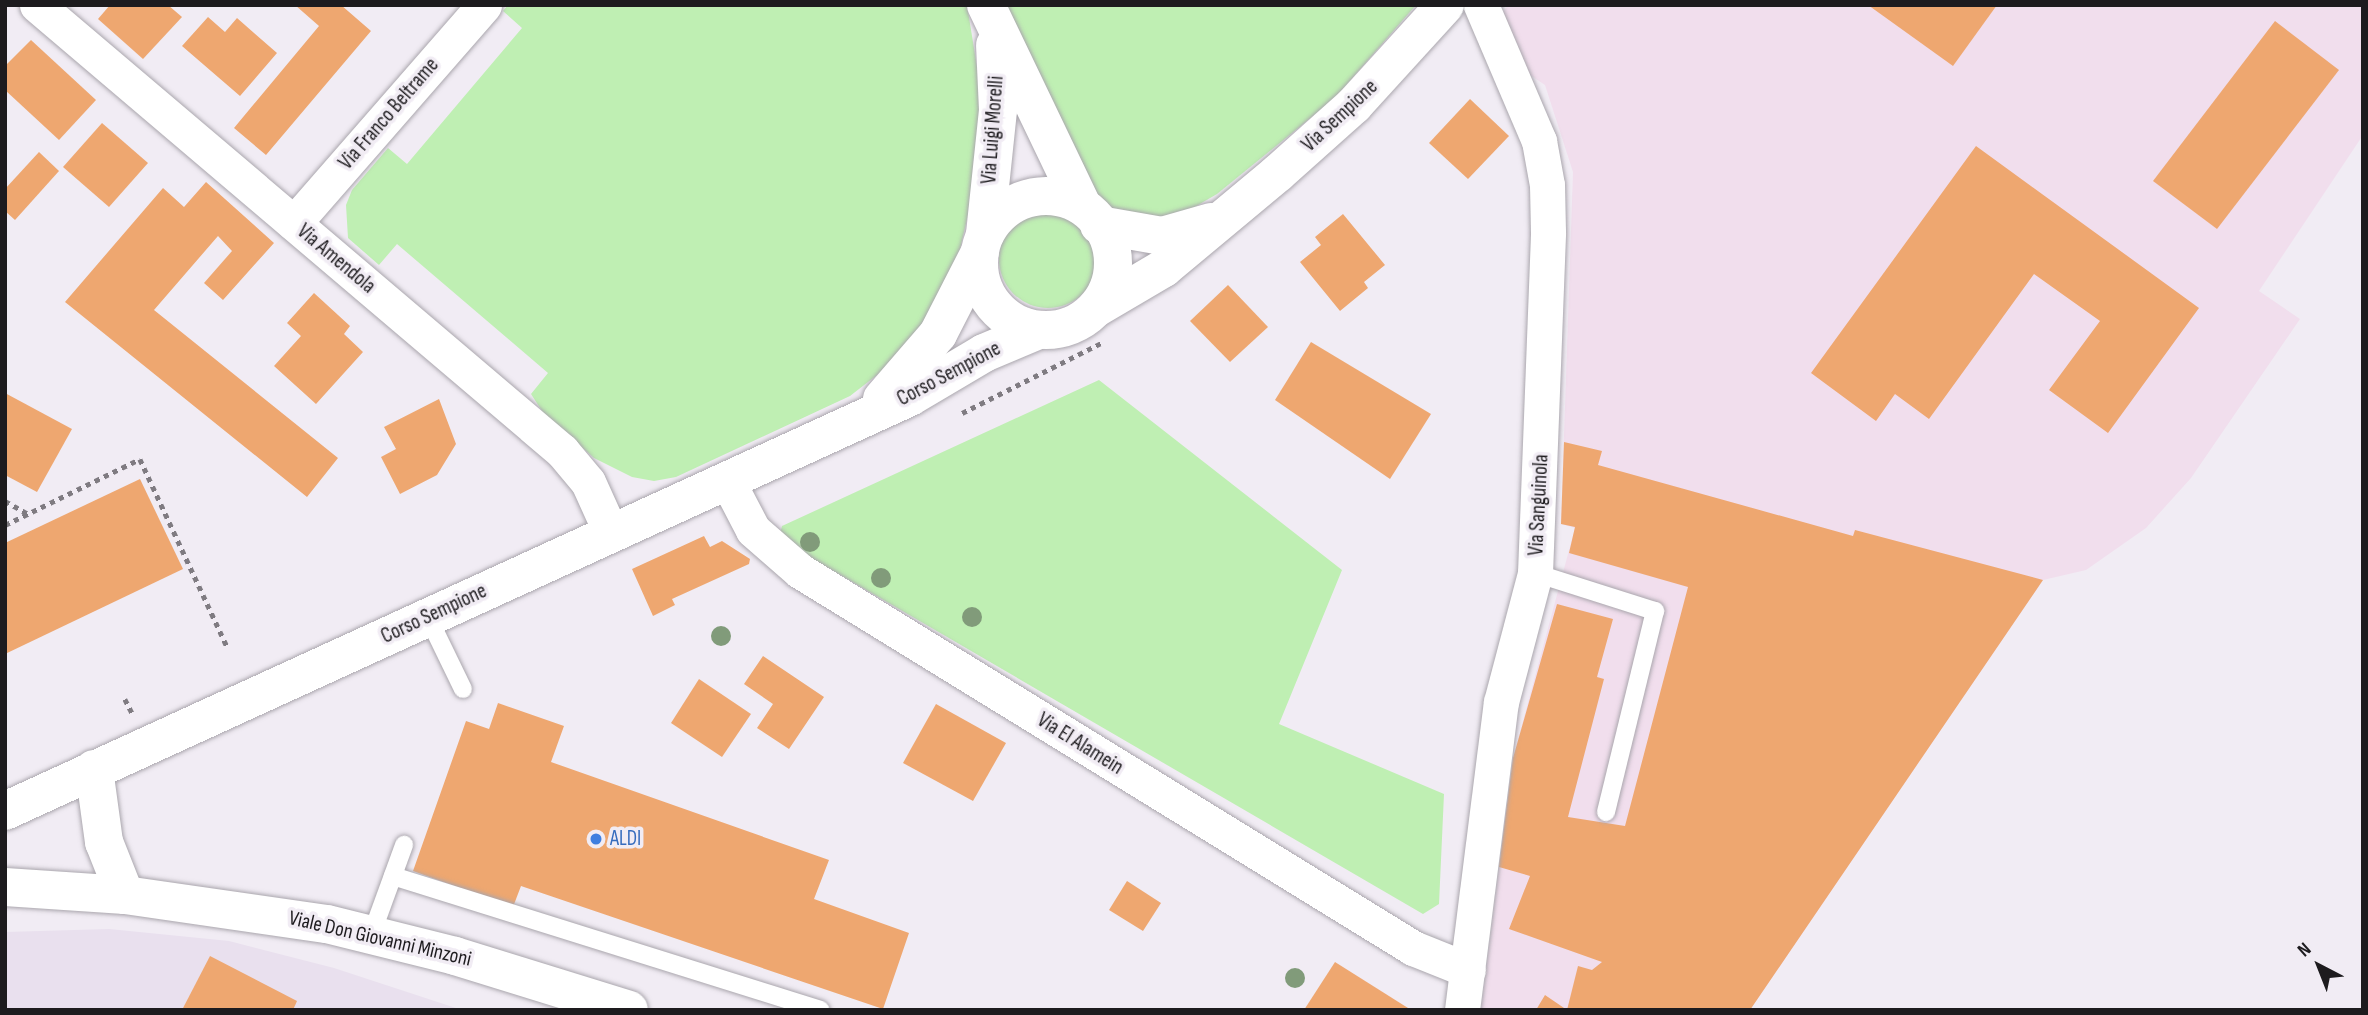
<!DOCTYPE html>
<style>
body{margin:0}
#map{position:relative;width:2368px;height:1015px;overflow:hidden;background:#f1ecf4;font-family:"Sofia Sans Condensed",sans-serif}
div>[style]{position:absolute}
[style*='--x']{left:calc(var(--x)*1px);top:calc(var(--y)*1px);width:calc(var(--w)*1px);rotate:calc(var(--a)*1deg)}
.built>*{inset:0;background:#e9e0ee}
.industrial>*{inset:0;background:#f1deed}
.green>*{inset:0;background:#bfefb3}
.round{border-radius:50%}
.building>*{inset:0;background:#eea770}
.path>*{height:4.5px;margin-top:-2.25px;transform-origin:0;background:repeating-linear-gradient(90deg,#7f7b81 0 5px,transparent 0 10px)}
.roads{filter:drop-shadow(0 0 2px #aaa6ad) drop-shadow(0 0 2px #aaa6ad)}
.lane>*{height:18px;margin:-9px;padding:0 9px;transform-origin:9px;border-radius:9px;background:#fff}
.street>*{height:35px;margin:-17.5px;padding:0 17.5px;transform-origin:17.5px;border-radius:17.5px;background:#fff}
.secondary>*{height:38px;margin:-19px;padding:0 19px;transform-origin:19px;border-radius:19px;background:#fff}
.primary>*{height:38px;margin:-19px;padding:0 19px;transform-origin:19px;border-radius:19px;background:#fff}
.primary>.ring{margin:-19px;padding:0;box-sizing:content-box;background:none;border:38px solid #fff;border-radius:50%}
.trees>*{width:20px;height:20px;margin:-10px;border-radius:50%;background:#819b7a}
.dots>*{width:19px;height:19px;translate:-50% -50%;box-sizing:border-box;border:4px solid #f1ecf4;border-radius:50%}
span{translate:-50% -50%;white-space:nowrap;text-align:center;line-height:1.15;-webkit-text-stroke:7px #f1ecf4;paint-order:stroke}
.street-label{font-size:21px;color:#1d1b1e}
.shop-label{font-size:21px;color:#366cbe}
.left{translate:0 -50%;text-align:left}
.frame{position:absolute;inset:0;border:7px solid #1d1b1e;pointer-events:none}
.north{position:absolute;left:2284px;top:931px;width:70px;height:70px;-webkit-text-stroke:5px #f1ecf4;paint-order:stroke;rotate:318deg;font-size:19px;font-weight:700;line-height:28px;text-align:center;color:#1d1b1e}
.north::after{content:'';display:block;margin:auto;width:24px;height:32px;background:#1d1b1e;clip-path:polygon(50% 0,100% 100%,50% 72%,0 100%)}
</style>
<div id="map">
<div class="built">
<div style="clip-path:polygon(109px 929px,229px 941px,334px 968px,462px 1010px,5px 1010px,5px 932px)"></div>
</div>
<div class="industrial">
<div style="clip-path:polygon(1508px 5px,2363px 5px,2363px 135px,2259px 291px,2300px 319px,2191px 478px,2146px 528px,2086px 570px,2043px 580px,1750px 1010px,1481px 1010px,1513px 758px,1575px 528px,1561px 524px,1573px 172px,1545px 85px,1527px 73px,1502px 14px)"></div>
</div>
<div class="green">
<div style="clip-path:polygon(508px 5px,967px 5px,982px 98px,968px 215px,960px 249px,929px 316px,886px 368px,850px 396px,676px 477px,654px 481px,632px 477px,594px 458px,544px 414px,531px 394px,548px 373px,397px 244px,379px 265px,348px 238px,346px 205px,352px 190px,388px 148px,407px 164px,522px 28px,503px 11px)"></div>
<div style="clip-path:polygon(1001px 5px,1416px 5px,1335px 98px,1217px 194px,1174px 219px,1111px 209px,1089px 190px)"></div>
<div class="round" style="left:999px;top:210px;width:98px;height:98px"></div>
<div style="clip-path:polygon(1099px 380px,1342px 570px,1279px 724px,1444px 794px,1439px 904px,1423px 914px,801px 552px,780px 534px,782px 526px)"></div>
</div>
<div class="building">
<div style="clip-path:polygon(110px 5px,168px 5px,182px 17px,143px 59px,98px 19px)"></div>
<div style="clip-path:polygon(295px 5px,341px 5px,371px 31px,266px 155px,234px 128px,319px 26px)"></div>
<div style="clip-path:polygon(1868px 5px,1997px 5px,1953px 66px)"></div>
<div style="clip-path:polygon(208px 17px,225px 32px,237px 18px,277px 53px,240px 96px,182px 46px)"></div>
<div style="clip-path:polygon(2275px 21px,2339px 70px,2217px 229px,2153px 181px)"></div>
<div style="clip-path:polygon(31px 40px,96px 100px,59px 140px,5px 90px,5px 66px)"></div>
<div style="clip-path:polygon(1470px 99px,1509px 136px,1468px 179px,1429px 143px)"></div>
<div style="clip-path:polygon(102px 123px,148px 163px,109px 207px,63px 167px)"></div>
<div style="clip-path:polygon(1976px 146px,2199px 308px,2108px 433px,2049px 390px,2100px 321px,2034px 274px,1929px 419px,1895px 394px,1876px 421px,1811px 373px)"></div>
<div style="clip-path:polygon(39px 152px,59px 171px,15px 220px,5px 211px,5px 189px)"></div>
<div style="clip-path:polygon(206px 182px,274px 243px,223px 300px,204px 283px,232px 251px,218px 236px,154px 310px,338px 458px,307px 497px,65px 302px,163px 188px,184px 207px)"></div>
<div style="clip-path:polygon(1343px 214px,1385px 265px,1364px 282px,1368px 288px,1340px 311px,1300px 262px,1321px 245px,1315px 237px)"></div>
<div style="clip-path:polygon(1228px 285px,1268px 327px,1230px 362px,1190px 321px)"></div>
<div style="clip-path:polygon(314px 293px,350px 326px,344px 334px,363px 352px,316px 404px,274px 366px,301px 336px,287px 323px)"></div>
<div style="clip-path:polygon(1311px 342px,1431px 414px,1390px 479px,1275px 400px)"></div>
<div style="clip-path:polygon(5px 393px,72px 429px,37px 492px,5px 475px)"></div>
<div style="clip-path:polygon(439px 399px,456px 444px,437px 475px,400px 494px,381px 457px,396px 449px,384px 427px)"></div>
<div style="clip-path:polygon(1564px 442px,1602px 451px,1598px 465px,1853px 536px,1855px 530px,2043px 580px,1750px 1010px,1536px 1010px,1545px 995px,1567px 1010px,1578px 966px,1592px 970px,1602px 962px,1509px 929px,1530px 876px,1499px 867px,1513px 758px,1557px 604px,1613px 619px,1597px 677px,1604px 679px,1568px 817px,1625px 826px,1688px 587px,1569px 553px,1575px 527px,1561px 524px)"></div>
<div style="clip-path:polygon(140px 479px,183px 569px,5px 654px,5px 543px)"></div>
<div style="clip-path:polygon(704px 536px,710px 547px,722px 541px,750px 559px,749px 564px,672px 599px,675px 605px,653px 616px,632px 569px)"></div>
<div style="clip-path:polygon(763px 656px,824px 697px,789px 749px,757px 728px,773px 704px,744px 684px)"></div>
<div style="clip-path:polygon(699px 679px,751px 714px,722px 757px,671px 723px)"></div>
<div style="clip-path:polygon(498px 703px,564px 726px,551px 762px,829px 860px,814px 899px,909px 933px,883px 1009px,521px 886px,513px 907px,413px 871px,466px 721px,489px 729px)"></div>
<div style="clip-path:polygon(936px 704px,1006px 743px,973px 801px,903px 763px)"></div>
<div style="clip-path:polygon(1127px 881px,1161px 903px,1143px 931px,1109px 910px)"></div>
<div style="clip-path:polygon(210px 956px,297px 1001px,293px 1010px,182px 1010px)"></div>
<div style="clip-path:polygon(1335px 962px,1408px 1008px,1407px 1010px,1304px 1010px)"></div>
</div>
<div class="path">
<div style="--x:962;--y:413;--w:156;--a:-26.7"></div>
<div style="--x:5;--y:501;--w:26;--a:29"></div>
<div style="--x:5;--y:525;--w:150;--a:-26.1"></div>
<div style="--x:140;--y:459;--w:209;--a:65.1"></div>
<div style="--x:125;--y:699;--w:16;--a:63"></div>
</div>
<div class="roads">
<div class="lane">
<div style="--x:1535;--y:573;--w:126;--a:17.6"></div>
<div style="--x:1655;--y:611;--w:207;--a:103.7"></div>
<div style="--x:428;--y:617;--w:80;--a:64.1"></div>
<div style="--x:393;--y:876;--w:448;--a:17.4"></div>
<div style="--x:372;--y:933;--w:94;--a:-70"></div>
</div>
<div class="street">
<div style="--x:37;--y:5;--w:689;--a:40.35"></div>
<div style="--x:562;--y:451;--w:40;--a:50"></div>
<div style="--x:588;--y:482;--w:56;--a:65.7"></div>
<div style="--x:294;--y:223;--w:289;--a:-48.9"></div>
<div style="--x:727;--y:480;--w:56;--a:62.5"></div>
<div style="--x:753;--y:530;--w:62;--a:41.1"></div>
<div style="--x:800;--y:571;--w:720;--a:31.59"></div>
<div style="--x:1413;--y:948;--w:59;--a:21.8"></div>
<div style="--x:1462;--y:1010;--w:310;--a:-82.8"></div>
<div style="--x:1501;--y:702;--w:133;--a:-75.2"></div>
<div style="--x:1535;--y:573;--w:341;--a:-87.8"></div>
<div style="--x:1548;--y:232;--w:47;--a:-91.2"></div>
<div style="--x:1547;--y:185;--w:45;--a:-100.3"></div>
<div style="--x:1539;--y:141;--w:148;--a:-113.1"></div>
</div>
<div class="secondary">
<div style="--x:986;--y:5;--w:222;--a:64.4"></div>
<div style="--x:985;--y:234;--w:125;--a:-84"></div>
<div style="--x:998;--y:110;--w:65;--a:-92.6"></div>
<div style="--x:94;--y:769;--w:74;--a:82.2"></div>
<div style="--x:104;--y:842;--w:57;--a:68.4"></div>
<div style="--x:5;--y:887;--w:120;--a:3.8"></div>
<div style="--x:125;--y:895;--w:204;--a:8.2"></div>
<div style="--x:327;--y:924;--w:132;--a:14"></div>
<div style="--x:455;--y:956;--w:182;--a:17.2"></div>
</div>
<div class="primary">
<div class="ring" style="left:979px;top:196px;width:96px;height:96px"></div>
<div style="--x:1099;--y:225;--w:64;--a:9.9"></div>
<div style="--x:1162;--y:236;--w:51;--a:-15.9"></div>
<div style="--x:1098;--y:307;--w:77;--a:-30.6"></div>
<div style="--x:1164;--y:268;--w:148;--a:-39.8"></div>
<div style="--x:1278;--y:173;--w:102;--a:-41.8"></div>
<div style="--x:1354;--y:105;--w:135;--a:-47.7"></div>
<div style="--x:882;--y:399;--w:86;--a:-49.3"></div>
<div style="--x:938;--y:334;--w:92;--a:-62.9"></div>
<div style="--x:5;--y:811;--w:995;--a:-24.58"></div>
<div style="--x:910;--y:397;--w:86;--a:-30.7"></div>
<div style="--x:984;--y:353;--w:56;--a:-22.9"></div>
</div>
</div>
<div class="trees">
<div style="left:810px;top:542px"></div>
<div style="left:881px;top:578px"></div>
<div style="left:972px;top:617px"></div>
<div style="left:721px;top:636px"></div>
<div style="left:1295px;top:978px"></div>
</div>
<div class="dots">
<div style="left:596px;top:839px;background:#3f7fe0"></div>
</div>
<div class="street-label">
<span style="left:389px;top:114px;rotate:-49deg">Via Franco Beltrame</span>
<span style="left:1340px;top:116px;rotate:-43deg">Via Sempione</span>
<span style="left:993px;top:130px;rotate:-86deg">Via Luigi Morelli</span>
<span style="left:336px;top:259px;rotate:40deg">Via Amendola</span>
<span style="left:949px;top:374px;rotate:-28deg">Corso Sempione</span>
<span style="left:1539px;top:505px;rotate:-87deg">Via Sanguinola</span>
<span style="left:434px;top:614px;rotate:-25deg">Corso Sempione</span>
<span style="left:1080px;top:744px;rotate:32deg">Via El Alamein</span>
<span style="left:380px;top:939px;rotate:13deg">Viale Don Giovanni Minzoni</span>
</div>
<div class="shop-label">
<span class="left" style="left:610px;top:839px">ALDI</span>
</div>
<div class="frame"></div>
<div class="north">N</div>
</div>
